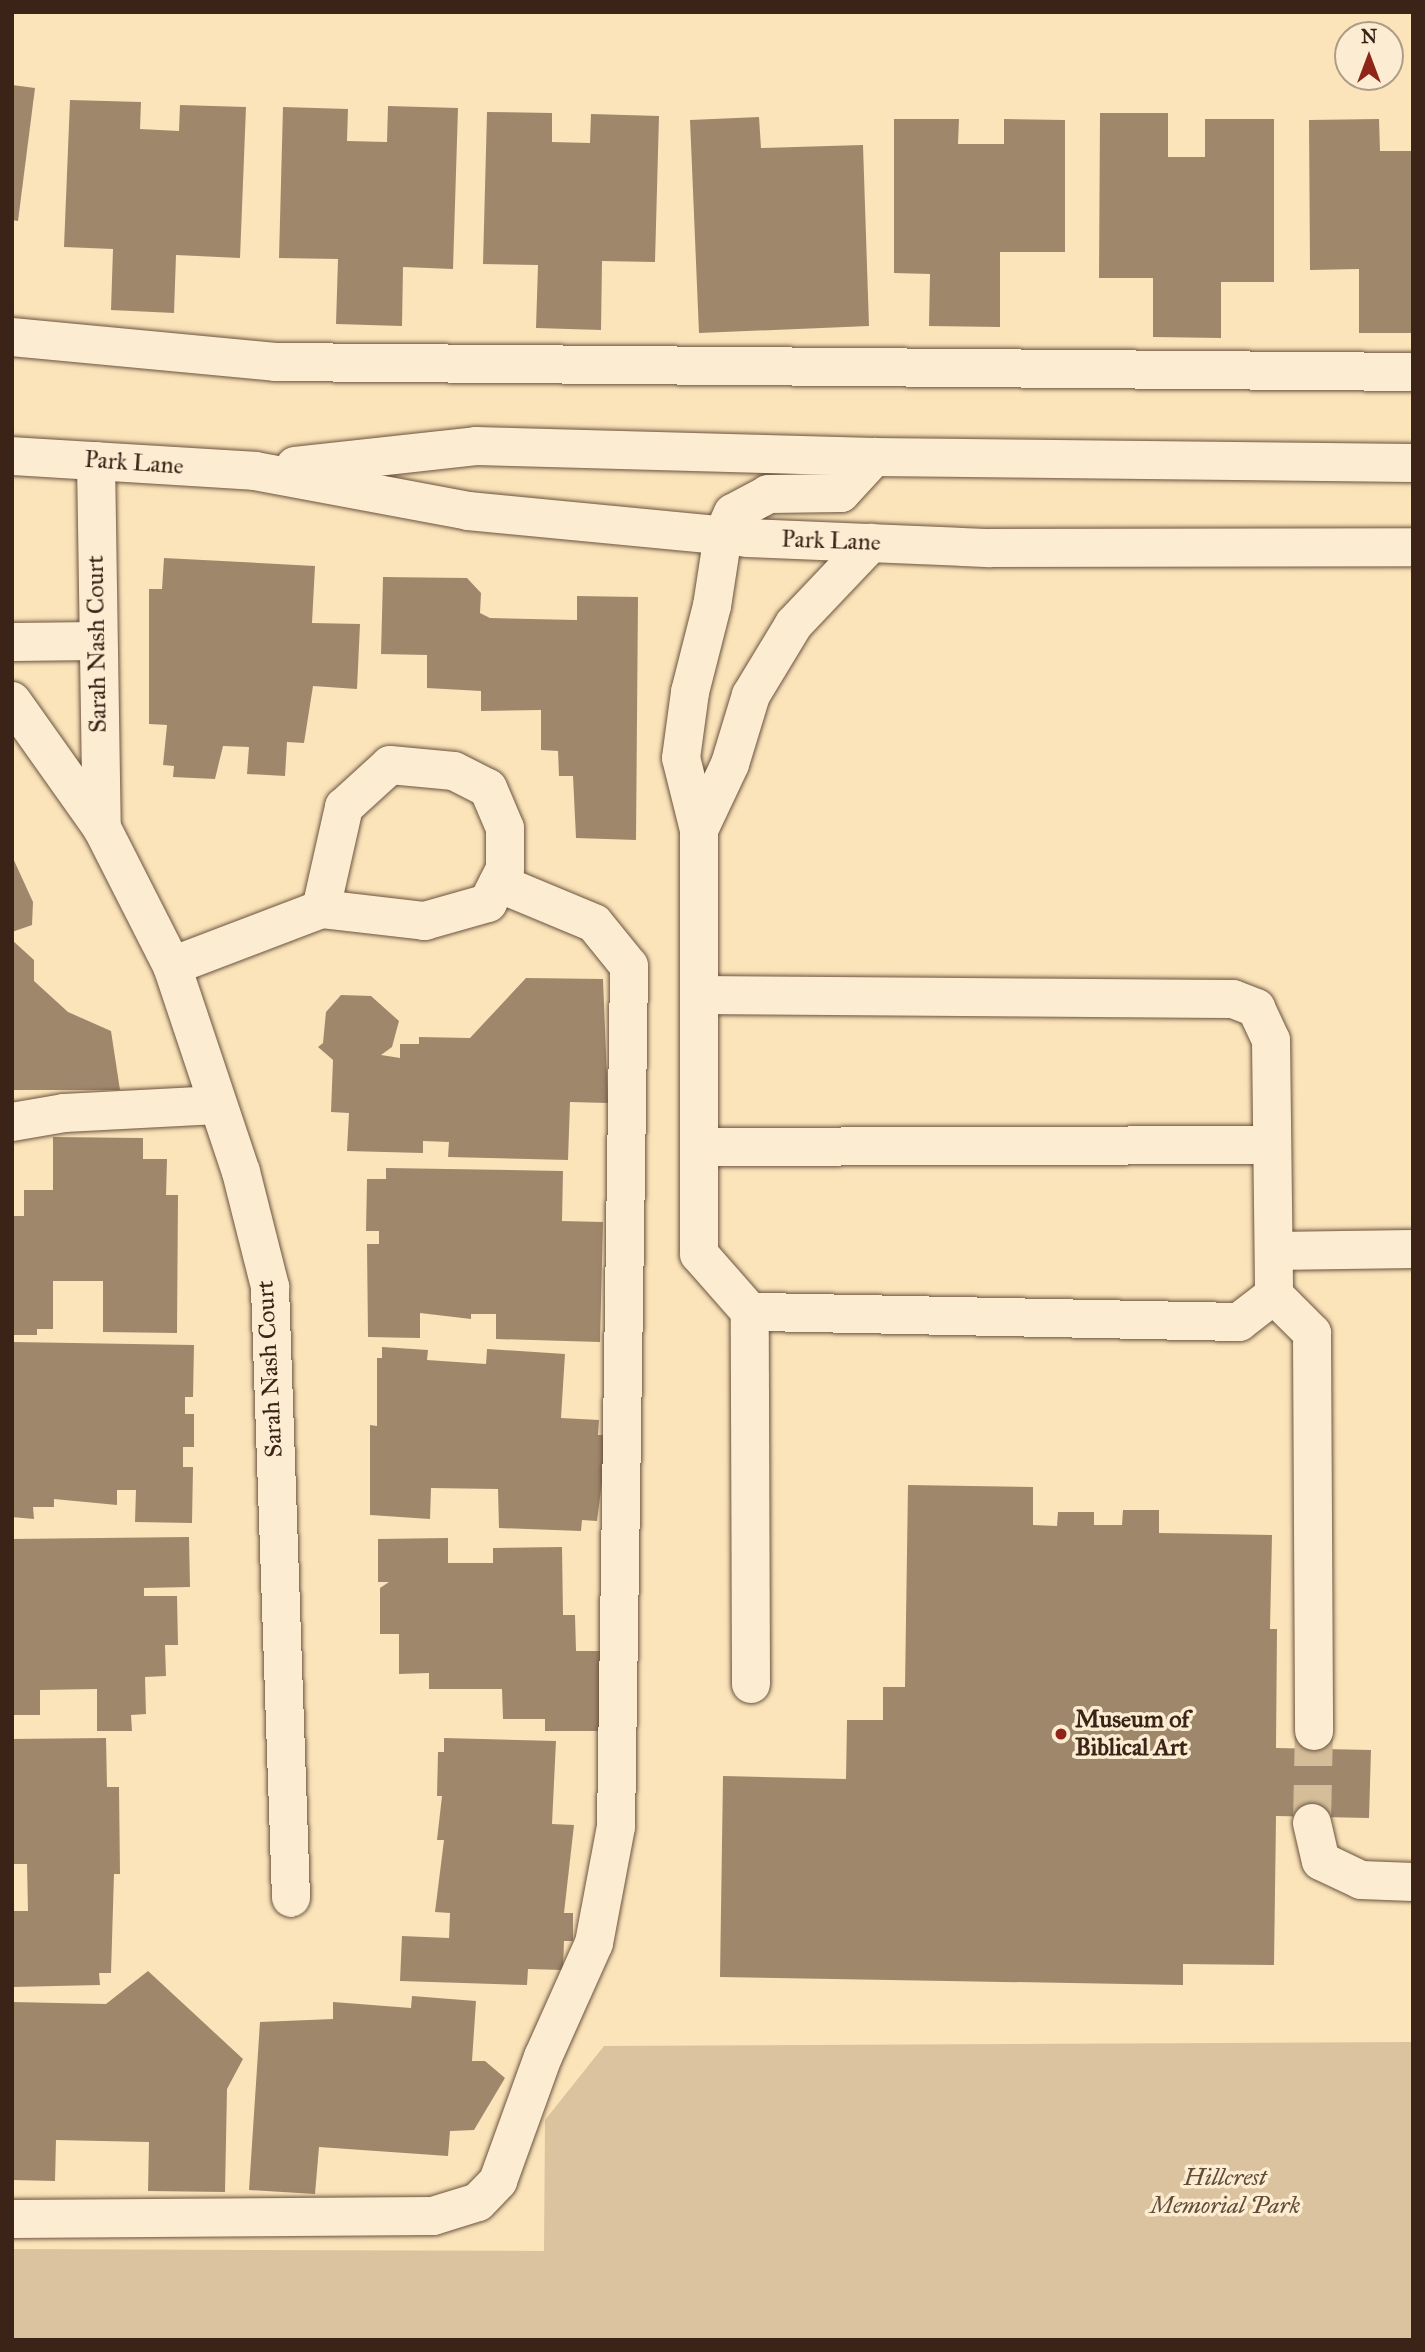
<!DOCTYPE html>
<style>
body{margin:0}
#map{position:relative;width:1425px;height:2352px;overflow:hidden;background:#fbe4b9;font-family:"IM FELL Great Primer",serif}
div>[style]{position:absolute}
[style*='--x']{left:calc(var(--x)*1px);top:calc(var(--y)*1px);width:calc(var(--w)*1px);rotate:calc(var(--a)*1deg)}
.green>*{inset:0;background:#dac39e}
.building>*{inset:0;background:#9f876c}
.minor-tunnel>*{height:38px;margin-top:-19px;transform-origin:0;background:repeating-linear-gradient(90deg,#d5bd99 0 38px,transparent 0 57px)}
.roads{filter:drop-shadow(0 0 2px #6b5340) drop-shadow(0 0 2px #6b5340)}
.minor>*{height:38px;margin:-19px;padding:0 19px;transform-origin:19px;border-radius:19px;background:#fcedd2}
.dots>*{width:19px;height:19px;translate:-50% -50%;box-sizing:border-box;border:4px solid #fcedd2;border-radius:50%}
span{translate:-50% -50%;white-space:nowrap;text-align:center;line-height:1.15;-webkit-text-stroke:7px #fcedd2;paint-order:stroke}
.street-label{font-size:24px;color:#3b2318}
.poi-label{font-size:24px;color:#3b2318;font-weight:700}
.left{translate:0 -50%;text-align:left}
.park-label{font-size:24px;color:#634b3a;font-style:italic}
.frame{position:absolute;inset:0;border:14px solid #3b2318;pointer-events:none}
.north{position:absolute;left:1334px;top:21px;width:70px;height:70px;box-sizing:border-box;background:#fcedd2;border:2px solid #af9c88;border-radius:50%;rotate:0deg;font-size:19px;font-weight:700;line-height:28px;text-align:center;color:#3b2318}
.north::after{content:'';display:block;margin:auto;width:24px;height:32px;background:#8f2418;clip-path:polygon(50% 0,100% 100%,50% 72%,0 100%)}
</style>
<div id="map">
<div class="green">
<div style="clip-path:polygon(1413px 2042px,1413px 2340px,12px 2340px,12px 2249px,544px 2251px,545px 2120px,604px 2046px)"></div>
</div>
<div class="building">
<div style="clip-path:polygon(12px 85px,35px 88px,18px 221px,12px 220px)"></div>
<div style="clip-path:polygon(70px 100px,141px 102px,140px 129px,179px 131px,180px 105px,246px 107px,240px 258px,176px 255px,174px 313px,111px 310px,113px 249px,64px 247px)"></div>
<div style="clip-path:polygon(388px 106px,458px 108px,453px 269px,403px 267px,402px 326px,336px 324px,338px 259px,279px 258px,283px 107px,348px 109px,347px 141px,387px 142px)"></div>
<div style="clip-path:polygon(487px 112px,552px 113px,552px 142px,590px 143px,591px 114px,659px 116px,655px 262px,602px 261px,601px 330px,536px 328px,538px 265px,483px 264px)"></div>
<div style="clip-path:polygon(1100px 113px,1168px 113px,1168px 157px,1205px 157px,1205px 119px,1274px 119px,1274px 282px,1221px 282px,1221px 338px,1153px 337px,1153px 278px,1099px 278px)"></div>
<div style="clip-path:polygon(759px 117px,761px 148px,863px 145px,869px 326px,699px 333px,690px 120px)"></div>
<div style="clip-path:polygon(894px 119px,959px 119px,958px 144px,1004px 144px,1004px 119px,1065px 120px,1065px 252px,1000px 252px,1000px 327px,929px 326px,930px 274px,894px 273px)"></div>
<div style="clip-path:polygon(1379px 119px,1380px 151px,1413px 151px,1413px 333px,1359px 333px,1359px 269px,1310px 270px,1309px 120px)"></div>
<div style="clip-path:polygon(164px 558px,315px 566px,312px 623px,360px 624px,357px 689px,313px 686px,304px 743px,287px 742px,285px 776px,247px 774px,249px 747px,223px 746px,215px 779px,173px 777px,174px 766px,163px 765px,167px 725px,149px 724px,149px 589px,162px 589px)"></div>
<div style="clip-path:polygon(383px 577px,467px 578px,481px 593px,480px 613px,490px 618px,577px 620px,577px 596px,638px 597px,636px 840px,576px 838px,573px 776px,559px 776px,558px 751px,541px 750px,541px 710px,481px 711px,481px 691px,427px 688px,427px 655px,381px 654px)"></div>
<div style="clip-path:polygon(12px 856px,33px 902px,32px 925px,12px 932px)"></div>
<div style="clip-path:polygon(12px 940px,34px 960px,34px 981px,68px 1012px,111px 1031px,120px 1090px,12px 1090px)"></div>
<div style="clip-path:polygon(526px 978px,603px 979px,608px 1103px,570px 1102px,568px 1160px,448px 1157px,449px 1142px,423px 1141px,423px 1153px,347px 1151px,349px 1113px,331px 1112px,333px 1060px,318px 1047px,323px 1043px,326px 1012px,341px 995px,371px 996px,399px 1021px,392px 1047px,381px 1055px,400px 1058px,400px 1044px,419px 1044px,419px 1037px,470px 1038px)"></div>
<div style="clip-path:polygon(53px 1137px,143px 1138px,143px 1159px,167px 1159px,166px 1195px,178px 1195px,177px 1333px,103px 1332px,103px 1281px,53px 1281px,53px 1329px,37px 1329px,37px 1335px,12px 1335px,12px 1216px,24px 1216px,24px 1190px,53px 1190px)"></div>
<div style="clip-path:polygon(386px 1168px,563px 1171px,562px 1221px,603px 1222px,600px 1342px,496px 1339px,496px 1314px,471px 1314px,471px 1319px,420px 1313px,420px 1338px,368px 1337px,367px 1244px,379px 1244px,379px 1231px,366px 1231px,367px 1179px,386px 1179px)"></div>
<div style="clip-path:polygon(12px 1342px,194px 1345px,193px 1397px,185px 1397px,185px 1414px,194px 1414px,194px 1447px,183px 1447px,183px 1467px,193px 1467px,192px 1523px,135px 1522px,136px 1490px,117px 1490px,117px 1505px,54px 1499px,54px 1507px,33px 1507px,34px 1519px,12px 1517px)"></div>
<div style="clip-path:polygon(382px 1347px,428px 1350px,427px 1360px,486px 1364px,487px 1349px,565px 1354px,561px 1418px,599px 1420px,598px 1435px,608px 1435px,597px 1521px,582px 1520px,581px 1531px,499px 1528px,498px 1489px,431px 1488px,430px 1519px,370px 1515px,370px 1425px,377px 1426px,377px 1358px,382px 1358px)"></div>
<div style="clip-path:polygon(908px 1485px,1033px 1487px,1033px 1525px,1057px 1526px,1058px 1512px,1094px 1512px,1094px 1525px,1122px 1525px,1123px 1510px,1159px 1510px,1159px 1533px,1272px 1535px,1270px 1629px,1277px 1629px,1276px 1748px,1371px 1750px,1369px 1818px,1276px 1816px,1274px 1965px,1183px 1964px,1183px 1985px,720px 1977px,723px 1776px,846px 1779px,847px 1720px,883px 1720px,883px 1687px,905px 1687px)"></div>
<div style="clip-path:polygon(189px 1537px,190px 1587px,144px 1588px,144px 1596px,177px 1596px,178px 1645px,165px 1645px,166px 1676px,145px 1677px,146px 1714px,131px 1715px,132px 1731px,97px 1731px,97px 1689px,40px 1690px,40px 1715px,12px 1715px,12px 1539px)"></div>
<div style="clip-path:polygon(448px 1538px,448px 1563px,493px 1563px,493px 1548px,562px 1547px,563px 1615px,575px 1615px,576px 1651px,603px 1651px,604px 1731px,545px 1731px,545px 1719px,503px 1719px,502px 1689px,429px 1689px,429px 1673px,399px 1674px,399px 1634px,380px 1634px,380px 1588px,389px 1582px,378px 1582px,378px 1539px)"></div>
<div style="clip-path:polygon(106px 1738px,107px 1787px,119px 1787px,120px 1874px,114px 1874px,111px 1973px,99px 1973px,100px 1985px,12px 1987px,12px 1911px,28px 1911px,27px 1864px,12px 1864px,12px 1739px)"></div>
<div style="clip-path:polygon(444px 1738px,556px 1741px,552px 1824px,574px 1825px,564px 1913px,573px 1913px,573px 1941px,564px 1941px,563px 1970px,528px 1969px,527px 1985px,400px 1981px,402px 1936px,449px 1938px,450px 1913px,435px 1912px,444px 1840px,437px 1840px,442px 1796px,437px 1796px,438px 1752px,444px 1752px)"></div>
<div style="clip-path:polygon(148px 1971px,243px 2059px,227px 2089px,225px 2192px,148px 2191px,149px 2142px,56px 2140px,55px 2181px,12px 2180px,12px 2002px,106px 2004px)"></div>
<div style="clip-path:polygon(412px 1996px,476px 2001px,472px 2061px,485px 2061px,505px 2078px,474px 2130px,450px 2131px,448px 2156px,319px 2147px,315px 2194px,249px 2190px,260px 2022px,333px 2019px,333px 2002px,411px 2008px)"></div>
</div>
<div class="minor-tunnel">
<div style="--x:1312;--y:1823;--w:92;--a:-88.8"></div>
</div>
<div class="roads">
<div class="minor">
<div style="--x:12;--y:337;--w:264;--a:5.4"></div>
<div style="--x:275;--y:362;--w:1138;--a:0.5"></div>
<div style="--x:12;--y:456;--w:243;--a:3.5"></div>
<div style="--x:255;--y:471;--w:217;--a:10.6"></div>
<div style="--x:468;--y:511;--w:281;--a:5.5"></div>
<div style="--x:748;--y:538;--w:243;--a:2.4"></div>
<div style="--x:991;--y:548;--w:422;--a:-0.1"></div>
<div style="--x:96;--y:461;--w:367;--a:89.1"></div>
<div style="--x:295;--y:466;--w:182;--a:-6.3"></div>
<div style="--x:476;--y:446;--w:398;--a:1.6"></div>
<div style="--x:874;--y:457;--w:539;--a:0.64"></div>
<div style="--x:12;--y:642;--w:85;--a:-0.7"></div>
<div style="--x:12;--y:701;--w:156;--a:54.7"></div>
<div style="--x:102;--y:828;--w:155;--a:63.1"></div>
<div style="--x:172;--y:966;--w:217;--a:71.5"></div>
<div style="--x:241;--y:1172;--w:119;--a:75.8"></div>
<div style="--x:270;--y:1287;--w:611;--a:88.03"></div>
<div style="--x:390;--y:765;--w:64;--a:5.4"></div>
<div style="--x:454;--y:771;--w:38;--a:27"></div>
<div style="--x:488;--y:788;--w:43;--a:67"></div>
<div style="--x:505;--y:828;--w:41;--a:90"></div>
<div style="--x:505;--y:869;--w:38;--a:117"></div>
<div style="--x:488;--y:903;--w:66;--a:164.1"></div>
<div style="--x:425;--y:921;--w:105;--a:-173.4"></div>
<div style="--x:321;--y:909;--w:105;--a:-77.3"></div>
<div style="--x:344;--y:807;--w:62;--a:-42.4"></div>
<div style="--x:699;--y:830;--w:73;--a:-64.8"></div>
<div style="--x:730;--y:764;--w:72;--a:-73.1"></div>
<div style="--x:751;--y:695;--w:83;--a:-58.8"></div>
<div style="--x:794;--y:624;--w:112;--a:-46.5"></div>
<div style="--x:172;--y:966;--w:160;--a:-20.9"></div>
<div style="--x:699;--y:995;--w:534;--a:0.43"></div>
<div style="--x:1233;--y:999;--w:25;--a:21"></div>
<div style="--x:1256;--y:1008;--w:35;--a:65"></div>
<div style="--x:1271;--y:1040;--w:255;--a:89.3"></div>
<div style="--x:1274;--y:1295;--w:44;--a:142.4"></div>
<div style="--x:1239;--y:1322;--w:489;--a:-178.8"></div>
<div style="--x:12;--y:1122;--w:53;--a:-9.8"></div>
<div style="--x:64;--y:1113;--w:154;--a:-3"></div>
<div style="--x:699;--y:1147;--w:573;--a:-0.2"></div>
<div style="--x:1274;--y:1251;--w:139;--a:-0.8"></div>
<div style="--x:1274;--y:1295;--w:54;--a:45"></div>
<div style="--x:1312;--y:1333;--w:398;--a:89.7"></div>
<div style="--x:751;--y:1684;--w:372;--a:-90.2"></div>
<div style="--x:750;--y:1312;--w:77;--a:-131.3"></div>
<div style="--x:699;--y:1254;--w:424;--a:-90"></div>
<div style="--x:699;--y:830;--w:74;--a:-104"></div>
<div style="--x:681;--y:758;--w:67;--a:-82.2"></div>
<div style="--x:690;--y:692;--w:89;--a:-75.7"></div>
<div style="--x:712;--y:606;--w:72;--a:-81.2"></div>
<div style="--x:723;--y:535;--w:24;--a:-66"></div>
<div style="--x:733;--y:513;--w:40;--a:-28"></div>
<div style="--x:768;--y:494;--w:73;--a:-0.8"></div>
<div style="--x:841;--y:493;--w:49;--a:-47.5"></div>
<div style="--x:1312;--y:1823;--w:39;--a:77"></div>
<div style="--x:1321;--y:1861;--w:44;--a:25.4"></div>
<div style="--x:1361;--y:1880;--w:52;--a:2.2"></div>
<div style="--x:12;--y:2219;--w:421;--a:-0.4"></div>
<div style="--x:433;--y:2216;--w:47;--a:-17.3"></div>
<div style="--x:478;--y:2202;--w:29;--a:-46"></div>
<div style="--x:498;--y:2181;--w:132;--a:-70.1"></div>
<div style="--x:543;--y:2057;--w:125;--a:-65.9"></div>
<div style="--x:594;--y:1943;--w:118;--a:-79.3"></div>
<div style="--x:616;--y:1827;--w:861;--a:-89.13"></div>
<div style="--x:629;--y:966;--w:55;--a:-129.1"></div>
<div style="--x:594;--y:923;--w:104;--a:-157.4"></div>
</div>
</div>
<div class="dots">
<div style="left:1061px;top:1734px;background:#8f2418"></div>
</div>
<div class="street-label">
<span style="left:134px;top:463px;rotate:4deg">Park Lane</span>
<span style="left:831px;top:541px;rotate:2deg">Park Lane</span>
<span style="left:97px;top:644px;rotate:-91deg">Sarah Nash Court</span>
<span style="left:270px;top:1369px;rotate:-93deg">Sarah Nash Court</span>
</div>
<div class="poi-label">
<span class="left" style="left:1075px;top:1734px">Museum of<br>Biblical Art</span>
</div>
<div class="park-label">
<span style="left:1225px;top:2192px">Hillcrest<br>Memorial Park</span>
</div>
<div class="frame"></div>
<div class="north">N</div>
</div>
